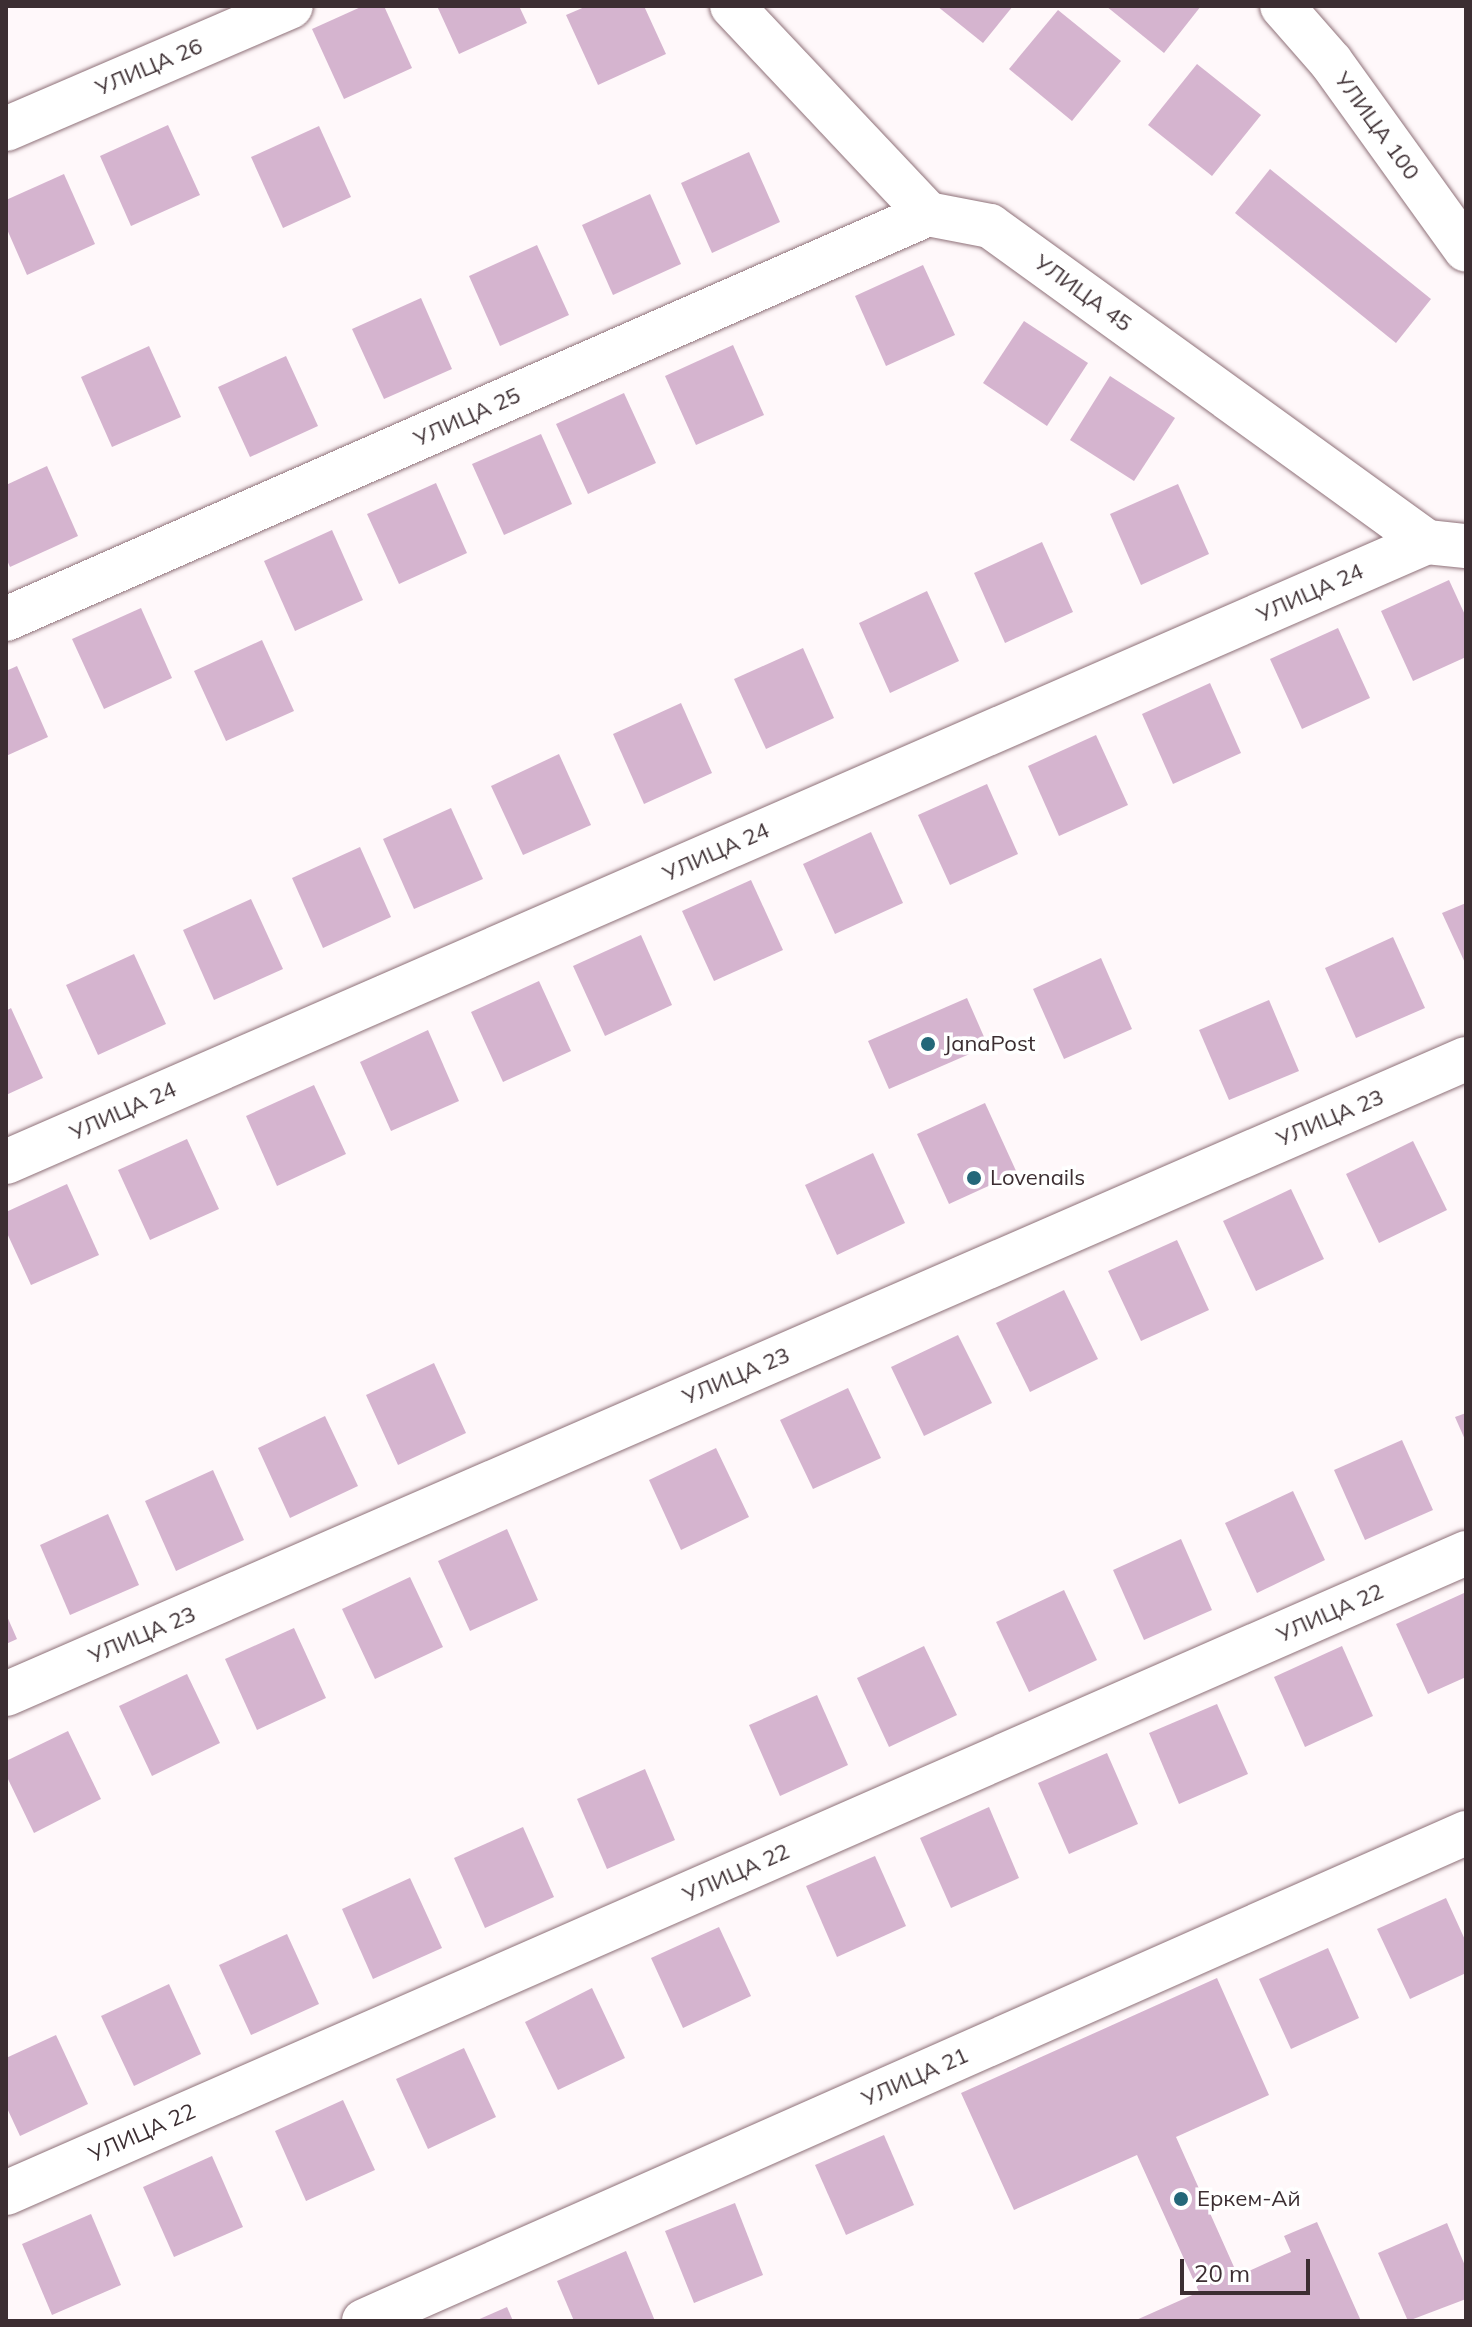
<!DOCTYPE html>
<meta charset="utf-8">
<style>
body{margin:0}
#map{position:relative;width:1472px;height:2327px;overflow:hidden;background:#fff8fa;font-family:Mulish,sans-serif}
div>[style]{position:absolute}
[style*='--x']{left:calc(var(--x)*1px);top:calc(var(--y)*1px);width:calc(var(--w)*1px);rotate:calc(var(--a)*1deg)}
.building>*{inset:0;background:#d5b4cf}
.roads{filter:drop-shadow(0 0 2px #8f7179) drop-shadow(0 0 2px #8f7179)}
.minor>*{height:44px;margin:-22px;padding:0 22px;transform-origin:22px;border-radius:22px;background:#fff}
.dots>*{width:22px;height:22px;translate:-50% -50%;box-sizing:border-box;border:4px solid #fff;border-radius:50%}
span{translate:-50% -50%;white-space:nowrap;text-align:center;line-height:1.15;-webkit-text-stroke:7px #fff;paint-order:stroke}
.street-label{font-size:22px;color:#3c2e32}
.poi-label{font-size:22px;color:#3c2e32}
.left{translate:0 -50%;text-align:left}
.frame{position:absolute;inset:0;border:8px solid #3c2e32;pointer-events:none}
.scale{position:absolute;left:1180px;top:2259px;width:130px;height:36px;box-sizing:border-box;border:4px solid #3c2e32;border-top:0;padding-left:10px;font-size:24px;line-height:28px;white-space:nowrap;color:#3c2e32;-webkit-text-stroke:6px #fff;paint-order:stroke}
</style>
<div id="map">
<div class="building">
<div style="clip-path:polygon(363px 6px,384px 6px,412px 68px,344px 99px,312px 29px)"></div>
<div style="clip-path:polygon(437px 6px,519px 6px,527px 23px,459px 54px)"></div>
<div style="clip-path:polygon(587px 6px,644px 6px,666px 54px,598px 85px,566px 15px)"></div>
<div style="clip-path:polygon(937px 6px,1013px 6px,983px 43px)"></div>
<div style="clip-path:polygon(1106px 6px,1201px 6px,1164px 53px)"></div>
<div style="clip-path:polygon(1058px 10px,1121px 61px,1072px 121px,1009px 69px)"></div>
<div style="clip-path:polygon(1197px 64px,1261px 115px,1212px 176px,1148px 125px)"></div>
<div style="clip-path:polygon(168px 125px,200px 195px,131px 226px,100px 156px)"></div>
<div style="clip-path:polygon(319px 126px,351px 197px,283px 228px,251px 157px)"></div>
<div style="clip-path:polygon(749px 152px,780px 222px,712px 253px,681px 183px)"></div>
<div style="clip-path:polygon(1270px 169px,1431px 299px,1396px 343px,1235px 213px)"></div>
<div style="clip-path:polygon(64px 174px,95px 244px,27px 275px,6px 227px,6px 200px)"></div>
<div style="clip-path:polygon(650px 194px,681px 264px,613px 295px,582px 225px)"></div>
<div style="clip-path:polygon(537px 245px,569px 315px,500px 346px,469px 276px)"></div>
<div style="clip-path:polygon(923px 265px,955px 335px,886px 366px,855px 296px)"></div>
<div style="clip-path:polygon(421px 298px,452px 369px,384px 399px,352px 329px)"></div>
<div style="clip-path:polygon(1024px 321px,1088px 363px,1047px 426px,983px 383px)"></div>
<div style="clip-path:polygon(733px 345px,764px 415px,696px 445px,665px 376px)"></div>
<div style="clip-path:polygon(149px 346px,181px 417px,112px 447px,81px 377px)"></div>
<div style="clip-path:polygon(286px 356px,318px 426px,250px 457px,218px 387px)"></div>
<div style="clip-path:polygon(1110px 376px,1175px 418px,1134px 481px,1070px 440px)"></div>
<div style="clip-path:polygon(624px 393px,656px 463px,588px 494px,556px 424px)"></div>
<div style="clip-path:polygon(541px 434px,572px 504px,504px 535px,472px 464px)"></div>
<div style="clip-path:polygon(47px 466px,78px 536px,10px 567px,6px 558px,6px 485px)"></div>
<div style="clip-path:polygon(436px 483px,467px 553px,399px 584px,367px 514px)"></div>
<div style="clip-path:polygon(1178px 484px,1209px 554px,1141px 585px,1110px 514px)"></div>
<div style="clip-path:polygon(332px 530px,363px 600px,295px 631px,264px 561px)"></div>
<div style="clip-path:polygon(1042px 542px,1073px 612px,1005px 643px,974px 573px)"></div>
<div style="clip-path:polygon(1449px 580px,1466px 617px,1466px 657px,1413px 681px,1381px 611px)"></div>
<div style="clip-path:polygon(927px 591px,959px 661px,890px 693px,859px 623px)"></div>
<div style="clip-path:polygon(141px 608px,172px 678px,104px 709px,72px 639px)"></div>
<div style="clip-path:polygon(1338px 628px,1370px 698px,1302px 729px,1270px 659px)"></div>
<div style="clip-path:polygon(262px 640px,294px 711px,226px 741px,194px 671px)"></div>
<div style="clip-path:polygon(803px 648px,834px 718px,766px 749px,734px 679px)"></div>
<div style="clip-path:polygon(17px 666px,48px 737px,6px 756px,6px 671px)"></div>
<div style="clip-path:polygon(1210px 683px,1241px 753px,1173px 784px,1142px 714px)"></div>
<div style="clip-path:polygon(681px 703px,712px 773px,644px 804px,613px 734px)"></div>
<div style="clip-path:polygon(1096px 735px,1128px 805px,1059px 836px,1028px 766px)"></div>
<div style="clip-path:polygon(559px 754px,591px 825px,523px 855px,491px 786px)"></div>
<div style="clip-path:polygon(987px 784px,1018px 854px,950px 885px,918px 815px)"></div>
<div style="clip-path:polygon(451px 808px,483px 879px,414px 909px,383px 839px)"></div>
<div style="clip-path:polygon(871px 832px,903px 903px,835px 934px,803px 864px)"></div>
<div style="clip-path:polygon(360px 847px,391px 917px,323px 948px,292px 878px)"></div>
<div style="clip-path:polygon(751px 880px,783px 950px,714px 981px,682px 911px)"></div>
<div style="clip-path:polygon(251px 899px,283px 969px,214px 1000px,183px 930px)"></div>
<div style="clip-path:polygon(1466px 903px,1466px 965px,1442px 913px)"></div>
<div style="clip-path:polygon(641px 935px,672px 1005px,605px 1036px,573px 966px)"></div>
<div style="clip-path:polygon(1393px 937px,1425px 1008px,1356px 1038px,1325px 968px)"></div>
<div style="clip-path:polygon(134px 954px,166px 1024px,98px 1055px,66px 985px)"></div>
<div style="clip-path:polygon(1101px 958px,1132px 1029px,1064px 1059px,1033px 989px)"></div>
<div style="clip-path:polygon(539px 981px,571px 1051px,503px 1082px,471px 1012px)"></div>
<div style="clip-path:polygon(967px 998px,988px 1046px,889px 1089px,868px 1041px)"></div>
<div style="clip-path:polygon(1269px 1000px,1299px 1071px,1229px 1100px,1199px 1030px)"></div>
<div style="clip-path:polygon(11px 1008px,43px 1078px,6px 1095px,6px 1011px)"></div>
<div style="clip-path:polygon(428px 1030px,459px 1101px,391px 1131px,360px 1062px)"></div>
<div style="clip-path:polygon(314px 1085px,346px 1154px,277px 1186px,246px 1116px)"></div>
<div style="clip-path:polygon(985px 1103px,1017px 1173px,949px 1204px,917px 1134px)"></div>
<div style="clip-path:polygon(187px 1139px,219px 1209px,150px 1240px,118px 1170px)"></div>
<div style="clip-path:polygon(1413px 1141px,1447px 1210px,1379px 1243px,1346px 1174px)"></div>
<div style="clip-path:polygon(873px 1153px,905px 1223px,837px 1255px,805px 1185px)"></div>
<div style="clip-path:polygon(67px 1184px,99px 1255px,31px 1285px,6px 1231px,6px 1212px)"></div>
<div style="clip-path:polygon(1291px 1189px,1324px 1259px,1256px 1291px,1223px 1221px)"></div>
<div style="clip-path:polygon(1177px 1240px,1209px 1310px,1141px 1341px,1108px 1271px)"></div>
<div style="clip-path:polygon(1064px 1290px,1098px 1359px,1030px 1392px,996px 1323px)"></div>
<div style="clip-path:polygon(958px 1335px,992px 1403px,924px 1436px,891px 1367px)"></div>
<div style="clip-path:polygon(434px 1363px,466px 1433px,398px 1465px,366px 1395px)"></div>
<div style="clip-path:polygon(848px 1388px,881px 1458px,813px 1489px,780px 1420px)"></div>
<div style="clip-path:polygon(1466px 1413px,1466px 1442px,1455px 1417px)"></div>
<div style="clip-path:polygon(325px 1416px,358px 1486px,290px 1518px,258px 1448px)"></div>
<div style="clip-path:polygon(1402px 1440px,1433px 1510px,1365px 1540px,1334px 1470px)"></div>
<div style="clip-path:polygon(716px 1448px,749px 1517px,681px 1550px,649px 1480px)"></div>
<div style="clip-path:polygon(213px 1470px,244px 1540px,176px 1571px,145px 1501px)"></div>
<div style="clip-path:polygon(1293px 1491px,1325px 1560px,1257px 1593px,1225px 1523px)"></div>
<div style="clip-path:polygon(108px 1514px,139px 1585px,70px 1615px,40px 1545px)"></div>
<div style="clip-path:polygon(507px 1529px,538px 1600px,470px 1631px,438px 1561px)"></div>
<div style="clip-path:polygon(1181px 1539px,1212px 1610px,1144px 1640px,1113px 1570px)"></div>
<div style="clip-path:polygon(410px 1577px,443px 1647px,375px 1679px,342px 1609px)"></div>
<div style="clip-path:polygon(1064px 1590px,1097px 1660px,1029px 1692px,996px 1622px)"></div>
<div style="clip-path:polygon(1464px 1593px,1466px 1677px,1428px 1694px,1396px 1624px)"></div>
<div style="clip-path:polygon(6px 1614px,17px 1639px,6px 1644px)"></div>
<div style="clip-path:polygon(294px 1628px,326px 1698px,257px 1730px,225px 1659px)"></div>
<div style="clip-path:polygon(924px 1646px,957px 1715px,889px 1747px,857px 1678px)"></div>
<div style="clip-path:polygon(1342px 1646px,1373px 1716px,1305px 1747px,1274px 1677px)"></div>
<div style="clip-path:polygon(187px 1674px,220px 1743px,152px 1776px,119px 1706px)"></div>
<div style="clip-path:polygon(817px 1695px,848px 1765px,780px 1796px,749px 1725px)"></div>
<div style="clip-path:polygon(1217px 1704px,1248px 1774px,1179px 1804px,1149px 1733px)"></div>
<div style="clip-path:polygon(68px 1731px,101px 1799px,34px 1833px,6px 1775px,6px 1761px)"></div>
<div style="clip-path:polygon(1107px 1753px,1138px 1824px,1069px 1854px,1038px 1783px)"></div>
<div style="clip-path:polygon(645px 1769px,675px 1840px,607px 1869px,577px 1799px)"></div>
<div style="clip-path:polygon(989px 1807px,1019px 1878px,951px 1908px,920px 1838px)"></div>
<div style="clip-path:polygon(523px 1827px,554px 1897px,485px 1928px,454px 1858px)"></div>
<div style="clip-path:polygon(875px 1856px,906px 1926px,837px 1957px,806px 1886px)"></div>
<div style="clip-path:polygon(410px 1878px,442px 1948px,373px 1979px,342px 1909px)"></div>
<div style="clip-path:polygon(1446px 1898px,1466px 1942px,1466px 1973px,1410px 1999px,1377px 1929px)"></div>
<div style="clip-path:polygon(719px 1927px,751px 1996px,683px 2028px,651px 1958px)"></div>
<div style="clip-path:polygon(287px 1934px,319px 2004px,251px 2035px,219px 1965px)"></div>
<div style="clip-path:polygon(1328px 1948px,1359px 2018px,1291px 2049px,1259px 1979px)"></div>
<div style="clip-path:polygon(1217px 1978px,1269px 2095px,1176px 2137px,1238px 2276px,1291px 2252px,1284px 2236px,1317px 2222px,1361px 2321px,1134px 2321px,1199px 2292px,1137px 2155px,1014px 2210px,961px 2093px)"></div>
<div style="clip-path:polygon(169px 1984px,201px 2054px,134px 2086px,101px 2016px)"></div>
<div style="clip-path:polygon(592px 1988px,625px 2058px,558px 2090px,525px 2022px)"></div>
<div style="clip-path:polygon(56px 2035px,88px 2104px,20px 2136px,6px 2106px,6px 2058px)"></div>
<div style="clip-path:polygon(464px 2048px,496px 2117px,428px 2149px,396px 2079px)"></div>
<div style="clip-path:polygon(343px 2100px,375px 2170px,306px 2201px,275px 2131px)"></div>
<div style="clip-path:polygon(884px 2135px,914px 2205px,846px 2235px,815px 2165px)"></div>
<div style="clip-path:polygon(212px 2156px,243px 2227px,174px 2257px,143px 2187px)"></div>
<div style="clip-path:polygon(735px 2203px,763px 2275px,694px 2303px,665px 2231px)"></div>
<div style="clip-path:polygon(91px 2214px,121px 2285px,52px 2315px,22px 2244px)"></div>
<div style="clip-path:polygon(1447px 2223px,1466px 2268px,1466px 2299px,1408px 2321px,1378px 2253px)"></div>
<div style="clip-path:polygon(626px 2251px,655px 2321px,574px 2321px,557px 2281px)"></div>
<div style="clip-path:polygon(507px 2307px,513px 2321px,475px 2321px)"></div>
</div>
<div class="roads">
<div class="minor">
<div style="--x:732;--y:6;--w:286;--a:46.7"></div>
<div style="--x:928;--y:214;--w:63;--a:11"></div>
<div style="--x:990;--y:226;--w:539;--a:35.87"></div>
<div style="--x:1427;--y:542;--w:39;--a:6"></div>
<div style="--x:1282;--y:6;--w:74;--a:48.8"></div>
<div style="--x:1331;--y:62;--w:231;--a:54.3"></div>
<div style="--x:6;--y:129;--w:310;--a:-23.3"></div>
<div style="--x:6;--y:619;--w:1007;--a:-23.71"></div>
<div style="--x:6;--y:1162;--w:1550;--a:-23.57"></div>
<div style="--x:6;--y:1694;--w:1592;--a:-23.51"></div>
<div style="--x:6;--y:2193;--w:1594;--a:-23.67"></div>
<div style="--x:364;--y:2321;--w:1205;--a:-23.89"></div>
</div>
</div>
<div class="dots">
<div style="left:928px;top:1044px;background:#246779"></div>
<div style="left:974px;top:1178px;background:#246779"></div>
<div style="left:1181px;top:2199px;background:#246779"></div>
</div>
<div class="street-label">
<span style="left:149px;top:67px;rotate:-23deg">УЛИЦА 26</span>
<span style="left:1377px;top:126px;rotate:54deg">УЛИЦА 100</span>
<span style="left:1083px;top:293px;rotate:36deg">УЛИЦА 45</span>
<span style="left:467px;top:417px;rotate:-24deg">УЛИЦА 25</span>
<span style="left:1310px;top:593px;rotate:-24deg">УЛИЦА 24</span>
<span style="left:716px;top:852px;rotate:-24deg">УЛИЦА 24</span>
<span style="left:123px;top:1111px;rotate:-24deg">УЛИЦА 24</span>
<span style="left:1330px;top:1118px;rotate:-23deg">УЛИЦА 23</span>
<span style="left:736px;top:1376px;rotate:-23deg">УЛИЦА 23</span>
<span style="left:1330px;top:1613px;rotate:-24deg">УЛИЦА 22</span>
<span style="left:142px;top:1635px;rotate:-23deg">УЛИЦА 23</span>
<span style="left:736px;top:1873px;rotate:-24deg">УЛИЦА 22</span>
<span style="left:915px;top:2077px;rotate:-24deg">УЛИЦА 21</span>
<span style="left:142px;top:2133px;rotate:-24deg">УЛИЦА 22</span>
</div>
<div class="poi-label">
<span class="left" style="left:944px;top:1044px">JanaPost</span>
<span class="left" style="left:990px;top:1178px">Lovenails</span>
<span class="left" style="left:1197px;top:2199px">Еркем-Ай</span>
</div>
<div class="frame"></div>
<div class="scale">20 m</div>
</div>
